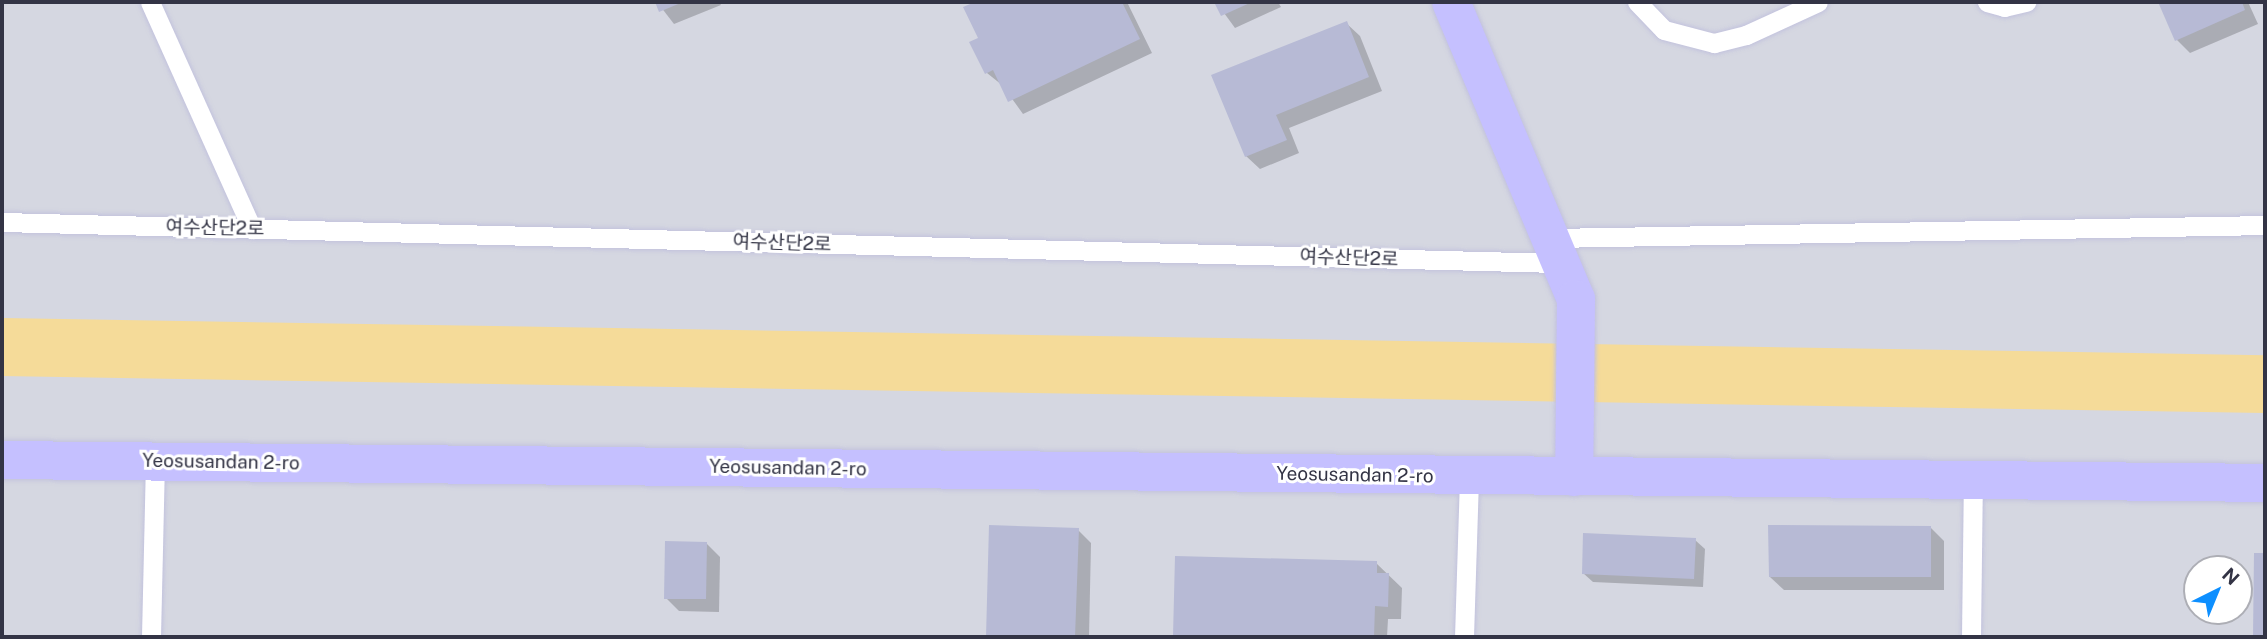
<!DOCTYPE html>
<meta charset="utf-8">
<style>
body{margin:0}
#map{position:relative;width:2267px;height:639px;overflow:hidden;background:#e3e2f3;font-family:"Public Sans","Noto Sans KR",sans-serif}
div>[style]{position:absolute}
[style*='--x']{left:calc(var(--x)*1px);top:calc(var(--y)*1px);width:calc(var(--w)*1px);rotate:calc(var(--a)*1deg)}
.industrial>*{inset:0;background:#d5d7e1}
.shadow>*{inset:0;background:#0003}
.river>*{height:58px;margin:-29px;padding:0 29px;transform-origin:29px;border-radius:29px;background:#f5db99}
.building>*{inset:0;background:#b7bad5}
.roads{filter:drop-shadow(0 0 2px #c2c2dd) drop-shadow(0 0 2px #c2c2dd)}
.lane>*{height:19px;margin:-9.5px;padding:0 9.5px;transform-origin:9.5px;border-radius:9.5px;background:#fff}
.secondary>*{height:38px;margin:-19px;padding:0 19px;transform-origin:19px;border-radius:19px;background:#c5c0ff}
span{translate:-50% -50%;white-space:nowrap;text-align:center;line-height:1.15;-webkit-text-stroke:6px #fff;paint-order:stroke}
.street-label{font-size:19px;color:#333445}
.frame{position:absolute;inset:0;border:4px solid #333445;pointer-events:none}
.north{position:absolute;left:2183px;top:555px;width:70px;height:70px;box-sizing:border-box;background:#fff;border:2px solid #adaeb5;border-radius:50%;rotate:43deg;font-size:19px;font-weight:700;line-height:28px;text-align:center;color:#333445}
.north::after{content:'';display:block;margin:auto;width:24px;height:32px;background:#0d8fff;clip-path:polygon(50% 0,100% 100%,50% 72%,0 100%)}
</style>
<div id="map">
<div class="industrial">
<div style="clip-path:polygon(evenodd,2px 2px,2265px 2px,2265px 637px,2px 637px,2px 2px,2197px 569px,2239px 569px,2239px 611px,2197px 611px,2197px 569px)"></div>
</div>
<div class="shadow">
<div style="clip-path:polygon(657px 2px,719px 2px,721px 5px,674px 24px)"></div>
<div style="clip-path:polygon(979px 2px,1127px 2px,1152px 53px,1023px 114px,1002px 85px,987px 73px,971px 43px,980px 38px,966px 8px)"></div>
<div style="clip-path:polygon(1216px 2px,1278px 2px,1281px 7px,1235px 28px)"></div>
<div style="clip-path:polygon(2160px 2px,2248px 2px,2258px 24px,2190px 53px,2177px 40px)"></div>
<div style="clip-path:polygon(1346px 23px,1360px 36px,1382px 91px,1289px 128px,1299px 153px,1260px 169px,1246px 156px,1213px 76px)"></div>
<div style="clip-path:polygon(991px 527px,1078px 530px,1091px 543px,1089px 637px,988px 637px)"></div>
<div style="clip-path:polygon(1930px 527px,1944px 541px,1944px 590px,1784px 590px,1770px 577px)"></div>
<div style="clip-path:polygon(1695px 540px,1705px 549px,1703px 587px,1593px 582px,1583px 573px)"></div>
<div style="clip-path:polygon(706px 543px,720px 557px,719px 612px,679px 611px,666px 598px)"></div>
<div style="clip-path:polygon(1376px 563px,1402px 588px,1401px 619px,1388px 619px,1387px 637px,1175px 635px)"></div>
</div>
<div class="river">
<div style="--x:2;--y:347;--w:2263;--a:0.94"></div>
</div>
<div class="building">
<div style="clip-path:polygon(655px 2px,683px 2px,659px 12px)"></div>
<div style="clip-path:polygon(975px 2px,1122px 2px,1140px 39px,1008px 102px,993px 70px,985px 74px,969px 42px,978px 38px,963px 7px)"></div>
<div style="clip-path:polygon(1214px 2px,1252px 2px,1221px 16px)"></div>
<div style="clip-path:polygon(2158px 2px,2242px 2px,2245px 10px,2175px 41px)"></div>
<div style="clip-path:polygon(1347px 21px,1369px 77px,1276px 115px,1287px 140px,1245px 157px,1211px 75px)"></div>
<div style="clip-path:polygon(989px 525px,1079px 528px,1075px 637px,986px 637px)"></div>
<div style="clip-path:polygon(1768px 525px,1931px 526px,1931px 577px,1769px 577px)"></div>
<div style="clip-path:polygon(1583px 533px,1696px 538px,1694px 579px,1582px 574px)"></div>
<div style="clip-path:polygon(665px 541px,707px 542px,706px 599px,664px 599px)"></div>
<div style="clip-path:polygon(2254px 553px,2265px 553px,2265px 637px,2253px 637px)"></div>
<div style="clip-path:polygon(1175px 556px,1377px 561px,1377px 573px,1389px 573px,1388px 607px,1375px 606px,1374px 637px,1173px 636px)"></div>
</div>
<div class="roads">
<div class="lane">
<div style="--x:150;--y:2;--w:249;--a:65.8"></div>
<div style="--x:1637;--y:2;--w:39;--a:46"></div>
<div style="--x:1664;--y:30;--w:52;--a:14.6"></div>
<div style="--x:1714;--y:43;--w:33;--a:-14"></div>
<div style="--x:1746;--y:35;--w:79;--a:-24.6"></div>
<div style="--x:1987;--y:2;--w:18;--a:16"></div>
<div style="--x:2004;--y:7;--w:23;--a:-13"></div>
<div style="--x:2;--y:222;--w:1561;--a:1.51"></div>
<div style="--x:1552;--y:238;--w:713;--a:-1.04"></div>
<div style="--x:151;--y:637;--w:176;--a:-88.7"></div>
<div style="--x:1464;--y:637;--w:161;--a:-88.2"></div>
<div style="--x:1971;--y:637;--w:157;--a:-89.3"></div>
</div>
<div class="secondary">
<div style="--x:1451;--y:2;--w:322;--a:67.2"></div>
<div style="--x:1576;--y:299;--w:178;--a:90.6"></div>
<div style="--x:2;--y:460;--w:2263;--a:0.58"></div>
</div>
</div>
<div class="street-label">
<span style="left:215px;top:228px;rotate:1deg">여수산단2로</span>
<span style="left:782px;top:243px;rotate:2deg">여수산단2로</span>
<span style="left:1349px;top:258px;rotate:2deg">여수산단2로</span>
<span style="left:221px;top:462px;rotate:1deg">Yeosusandan 2-ro</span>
<span style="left:788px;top:468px;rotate:1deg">Yeosusandan 2-ro</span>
<span style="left:1355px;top:475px;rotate:1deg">Yeosusandan 2-ro</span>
</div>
<div class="frame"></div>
<div class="north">N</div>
</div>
